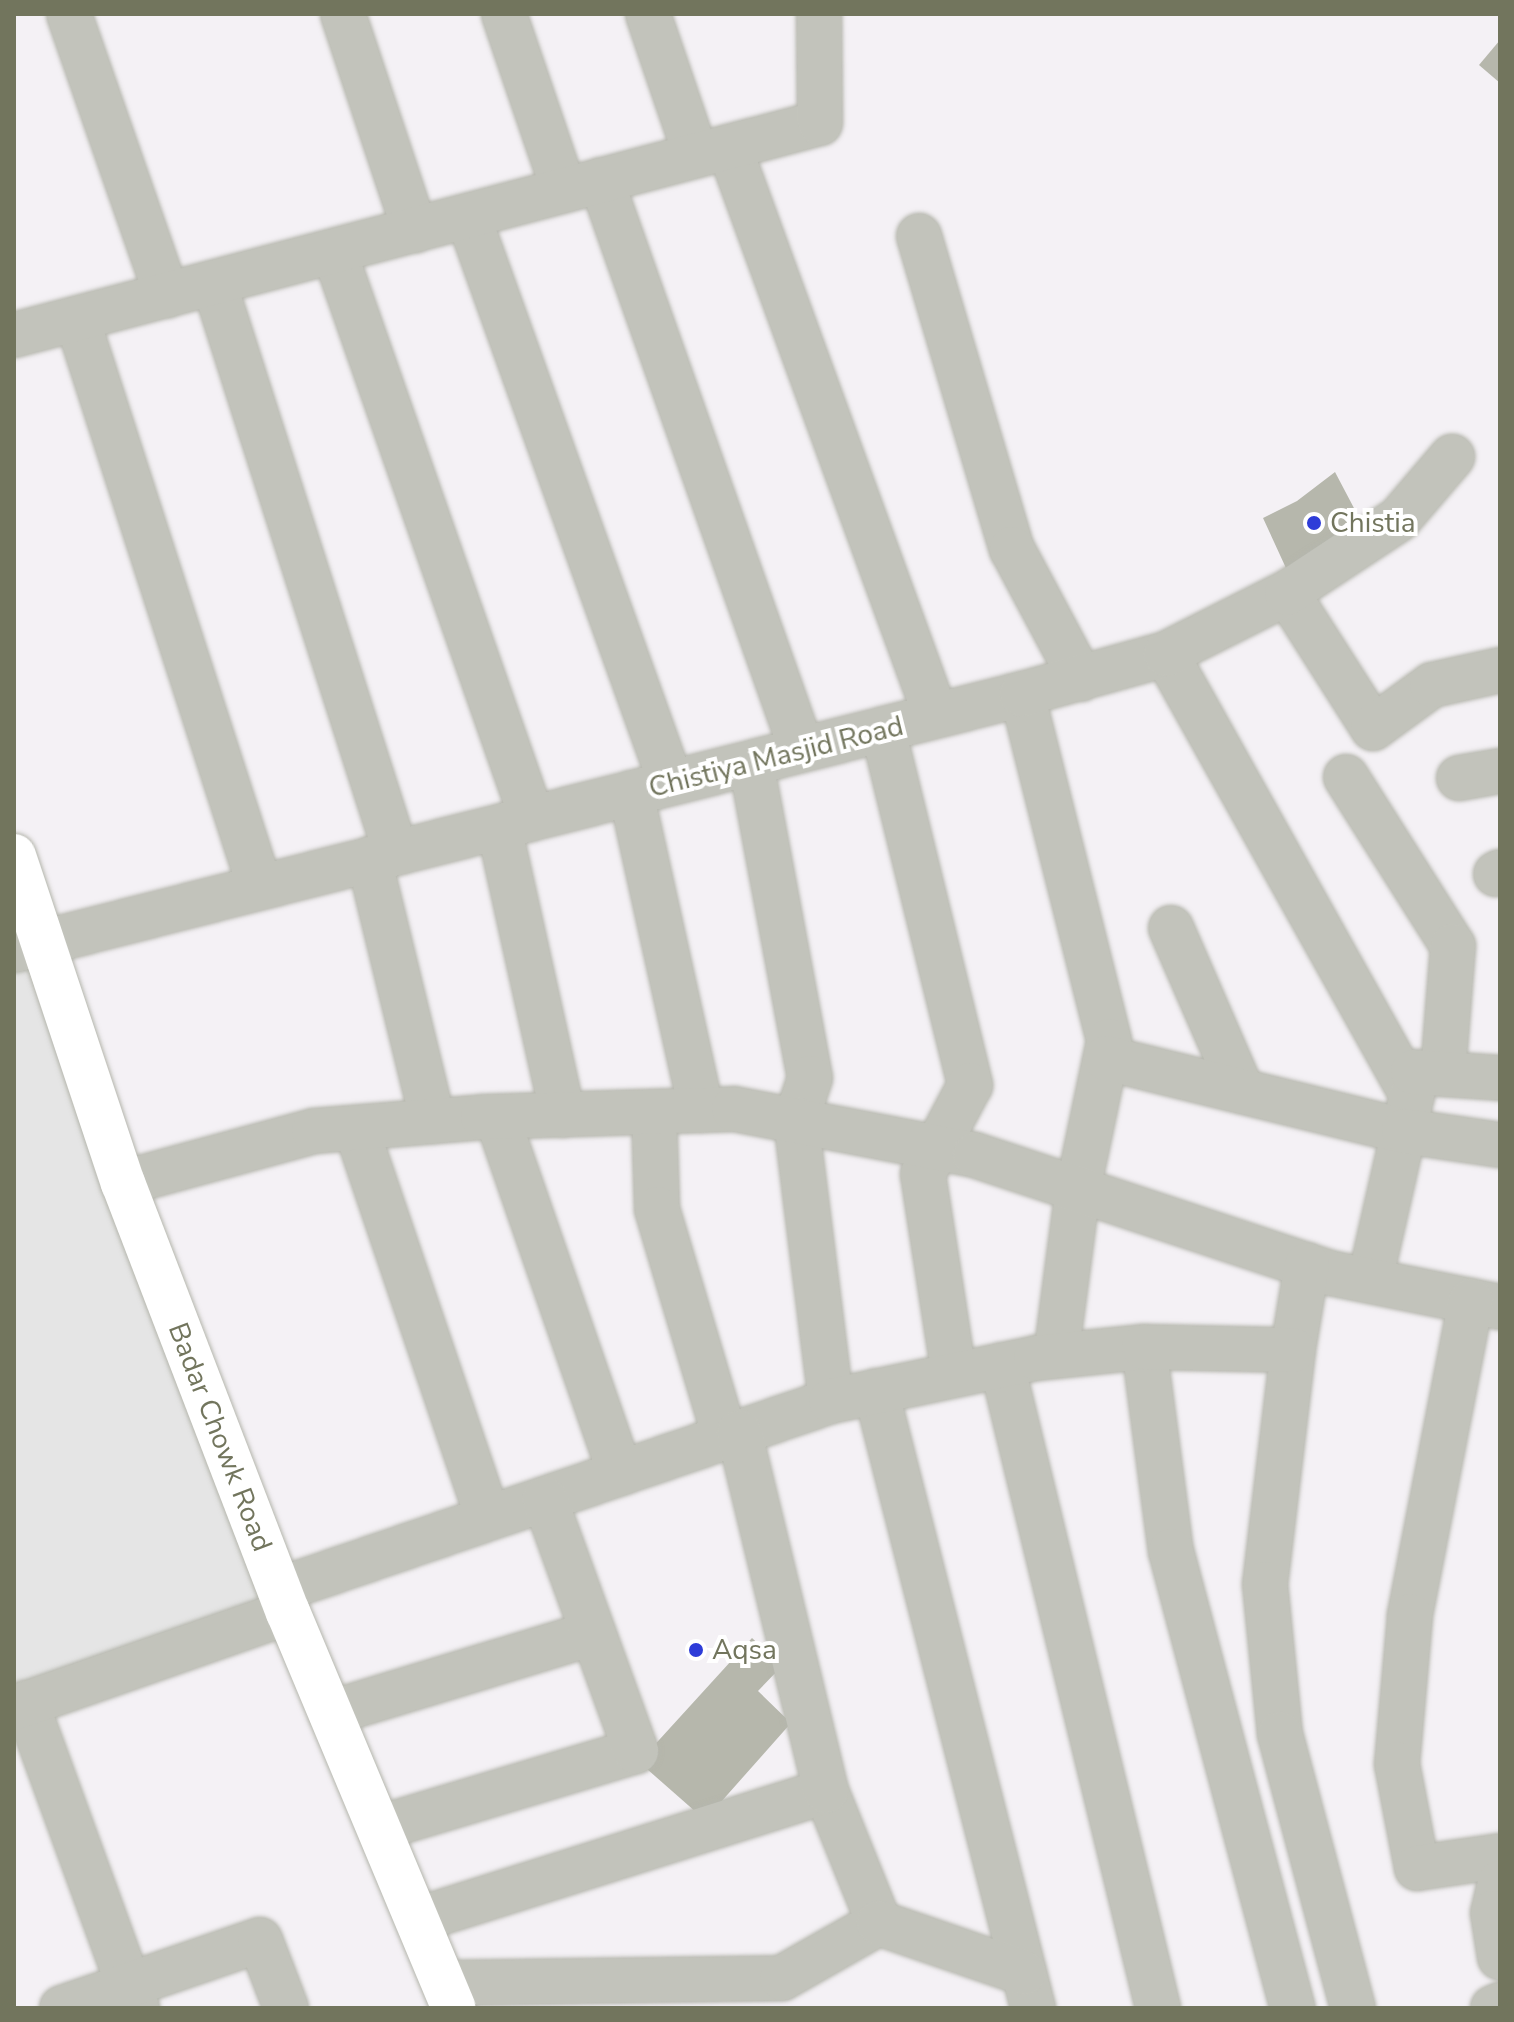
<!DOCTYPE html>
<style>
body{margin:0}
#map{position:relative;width:1514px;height:2022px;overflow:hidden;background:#f4f1f5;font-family:"Nunito Sans",sans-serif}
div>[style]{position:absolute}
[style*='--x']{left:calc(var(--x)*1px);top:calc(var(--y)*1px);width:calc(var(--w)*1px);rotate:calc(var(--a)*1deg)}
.built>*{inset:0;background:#e5e5e5}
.building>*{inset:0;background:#b6b7ac}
.roads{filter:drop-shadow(0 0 2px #b5b6ad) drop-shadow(0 0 2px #b5b6ad)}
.minor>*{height:44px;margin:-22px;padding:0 22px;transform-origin:22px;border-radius:22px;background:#c2c3bb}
.major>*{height:44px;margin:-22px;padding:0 22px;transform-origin:22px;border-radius:22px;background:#fff}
.dots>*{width:22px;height:22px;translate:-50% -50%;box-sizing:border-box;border:4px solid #fff;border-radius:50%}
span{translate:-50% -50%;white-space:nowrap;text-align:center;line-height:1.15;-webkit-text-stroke:8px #fff;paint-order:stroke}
.poi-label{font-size:28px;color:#72755d}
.left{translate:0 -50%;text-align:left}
.street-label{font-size:28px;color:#72755d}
.frame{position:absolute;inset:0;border:16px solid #72755d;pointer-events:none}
</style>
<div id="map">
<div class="built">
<div style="clip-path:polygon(44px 941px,288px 1612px,14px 1708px,14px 950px)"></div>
</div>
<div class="building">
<div style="clip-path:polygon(1500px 40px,1500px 83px,1479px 65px)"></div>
<div style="clip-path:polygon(1335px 472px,1365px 529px,1291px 579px,1263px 518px,1297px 501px)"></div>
<div style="clip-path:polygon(752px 1638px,782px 1666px,758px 1691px,791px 1723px,705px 1820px,639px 1762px)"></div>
</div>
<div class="roads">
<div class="minor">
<div style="--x:69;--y:14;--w:298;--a:70.8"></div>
<div style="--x:343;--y:14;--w:228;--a:71.6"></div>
<div style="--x:504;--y:14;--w:186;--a:71.2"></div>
<div style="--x:648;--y:14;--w:149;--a:71.2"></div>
<div style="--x:729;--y:147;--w:605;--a:70.01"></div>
<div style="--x:601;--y:180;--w:604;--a:70.58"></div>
<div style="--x:468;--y:216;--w:602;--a:70.3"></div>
<div style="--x:919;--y:236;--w:327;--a:73.5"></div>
<div style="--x:1012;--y:549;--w:147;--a:62"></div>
<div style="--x:334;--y:251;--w:601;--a:70.75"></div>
<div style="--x:214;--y:283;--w:598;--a:72.29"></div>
<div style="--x:77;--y:319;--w:597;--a:72.14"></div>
<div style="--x:14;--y:335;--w:833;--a:-14.74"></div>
<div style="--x:820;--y:123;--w:109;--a:-90.5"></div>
<div style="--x:1287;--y:593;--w:160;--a:57.5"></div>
<div style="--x:1373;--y:728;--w:73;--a:-36.1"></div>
<div style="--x:1432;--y:685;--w:70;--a:-12.4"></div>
<div style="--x:1166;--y:654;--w:505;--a:60.85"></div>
<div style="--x:1412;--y:1095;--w:190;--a:102.8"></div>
<div style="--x:1022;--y:694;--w:358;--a:75.9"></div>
<div style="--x:1109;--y:1041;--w:151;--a:101.8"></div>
<div style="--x:1078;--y:1189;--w:168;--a:97.5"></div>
<div style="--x:883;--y:730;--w:366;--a:76.2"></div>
<div style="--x:970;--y:1085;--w:101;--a:117.8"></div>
<div style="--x:923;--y:1174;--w:203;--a:81.2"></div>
<div style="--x:751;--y:763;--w:320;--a:79.4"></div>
<div style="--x:810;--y:1078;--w:44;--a:108.4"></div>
<div style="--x:796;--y:1120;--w:283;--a:82.9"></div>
<div style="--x:1346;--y:777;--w:200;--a:57.7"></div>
<div style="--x:1453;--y:946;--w:128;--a:94.5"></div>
<div style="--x:1459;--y:778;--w:42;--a:-9.7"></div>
<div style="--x:631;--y:793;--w:325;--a:77.5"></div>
<div style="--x:499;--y:827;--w:295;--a:77.5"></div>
<div style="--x:369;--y:859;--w:270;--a:76.3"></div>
<div style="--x:1496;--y:874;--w:4;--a:-27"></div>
<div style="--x:1171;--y:928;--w:178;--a:66.5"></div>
<div style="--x:14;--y:950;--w:1040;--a:-14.25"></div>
<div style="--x:1022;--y:694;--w:149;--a:-15.5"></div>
<div style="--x:1166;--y:654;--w:136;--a:-26.8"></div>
<div style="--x:1287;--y:593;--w:134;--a:-33.5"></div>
<div style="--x:1399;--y:519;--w:82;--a:-49.5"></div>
<div style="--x:1106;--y:1058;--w:307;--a:13.8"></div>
<div style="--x:1404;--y:1131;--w:97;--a:8.3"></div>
<div style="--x:1413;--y:1072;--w:87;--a:3.9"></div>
<div style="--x:654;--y:1112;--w:97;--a:88.2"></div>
<div style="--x:657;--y:1209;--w:238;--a:73.4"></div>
<div style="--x:497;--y:1117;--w:377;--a:70.9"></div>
<div style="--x:356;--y:1128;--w:412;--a:71.3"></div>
<div style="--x:123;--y:1183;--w:198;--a:-15.2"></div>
<div style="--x:314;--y:1131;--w:170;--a:-4.7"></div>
<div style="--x:483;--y:1117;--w:251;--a:-1.8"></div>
<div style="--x:734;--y:1109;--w:245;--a:10.8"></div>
<div style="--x:975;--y:1155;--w:374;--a:18.4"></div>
<div style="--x:1330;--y:1273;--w:173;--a:11.3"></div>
<div style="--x:1307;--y:1265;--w:86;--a:99.4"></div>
<div style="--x:1293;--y:1350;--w:236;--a:96.8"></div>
<div style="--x:1265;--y:1584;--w:151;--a:84.3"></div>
<div style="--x:1280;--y:1734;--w:284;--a:75.1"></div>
<div style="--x:1471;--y:1301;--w:321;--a:101"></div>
<div style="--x:1410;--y:1616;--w:149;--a:95"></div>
<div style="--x:1397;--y:1764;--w:106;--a:79.1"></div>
<div style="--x:1417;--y:1868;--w:84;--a:-8.2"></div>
<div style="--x:1144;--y:1347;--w:206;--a:82.5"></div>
<div style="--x:1171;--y:1551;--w:473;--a:75.1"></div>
<div style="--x:1002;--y:1365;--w:662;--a:76.36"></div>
<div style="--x:876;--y:1391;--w:637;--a:75.72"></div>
<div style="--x:279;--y:1590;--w:583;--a:-18.9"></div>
<div style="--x:831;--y:1401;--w:209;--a:-11.8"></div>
<div style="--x:1036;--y:1358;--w:109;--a:-5.8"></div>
<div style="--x:1144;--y:1347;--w:149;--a:1.2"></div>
<div style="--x:26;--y:1703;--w:325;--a:70"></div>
<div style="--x:14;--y:1708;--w:290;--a:-19.3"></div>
<div style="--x:330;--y:1713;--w:275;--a:-16.9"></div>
<div style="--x:826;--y:1791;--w:142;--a:68.1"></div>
<div style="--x:379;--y:1828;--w:268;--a:-16.7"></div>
<div style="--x:636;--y:1751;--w:268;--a:-109.9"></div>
<div style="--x:1500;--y:1883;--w:31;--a:103"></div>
<div style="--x:1493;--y:1913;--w:45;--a:81"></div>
<div style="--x:417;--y:1920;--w:429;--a:-17.5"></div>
<div style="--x:826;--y:1791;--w:369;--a:-103.6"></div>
<div style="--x:444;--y:1983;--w:338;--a:-0.8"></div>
<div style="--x:782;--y:1978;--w:112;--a:-29.6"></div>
<div style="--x:879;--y:1923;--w:153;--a:19"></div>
<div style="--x:62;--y:2008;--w:209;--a:-19"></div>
<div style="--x:260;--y:1940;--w:73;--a:69.1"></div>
<div style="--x:1493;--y:2008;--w:8;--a:-23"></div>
</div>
<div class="major">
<div style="--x:14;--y:856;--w:345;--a:71.6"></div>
<div style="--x:123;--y:1183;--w:460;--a:69"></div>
<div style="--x:288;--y:1612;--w:429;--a:67.3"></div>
</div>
</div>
<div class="dots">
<div style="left:1314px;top:523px;background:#2e3cd8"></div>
<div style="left:696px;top:1650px;background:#2e3cd8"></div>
</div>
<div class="poi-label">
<span class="left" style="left:1330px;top:523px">Chistia</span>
<span class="left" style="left:712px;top:1650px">Aqsa</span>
</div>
<div class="street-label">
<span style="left:776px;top:757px;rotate:-14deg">Chistiya Masjid Road</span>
<span style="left:220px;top:1437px;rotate:69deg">Badar Chowk Road</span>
</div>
<div class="frame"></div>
</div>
